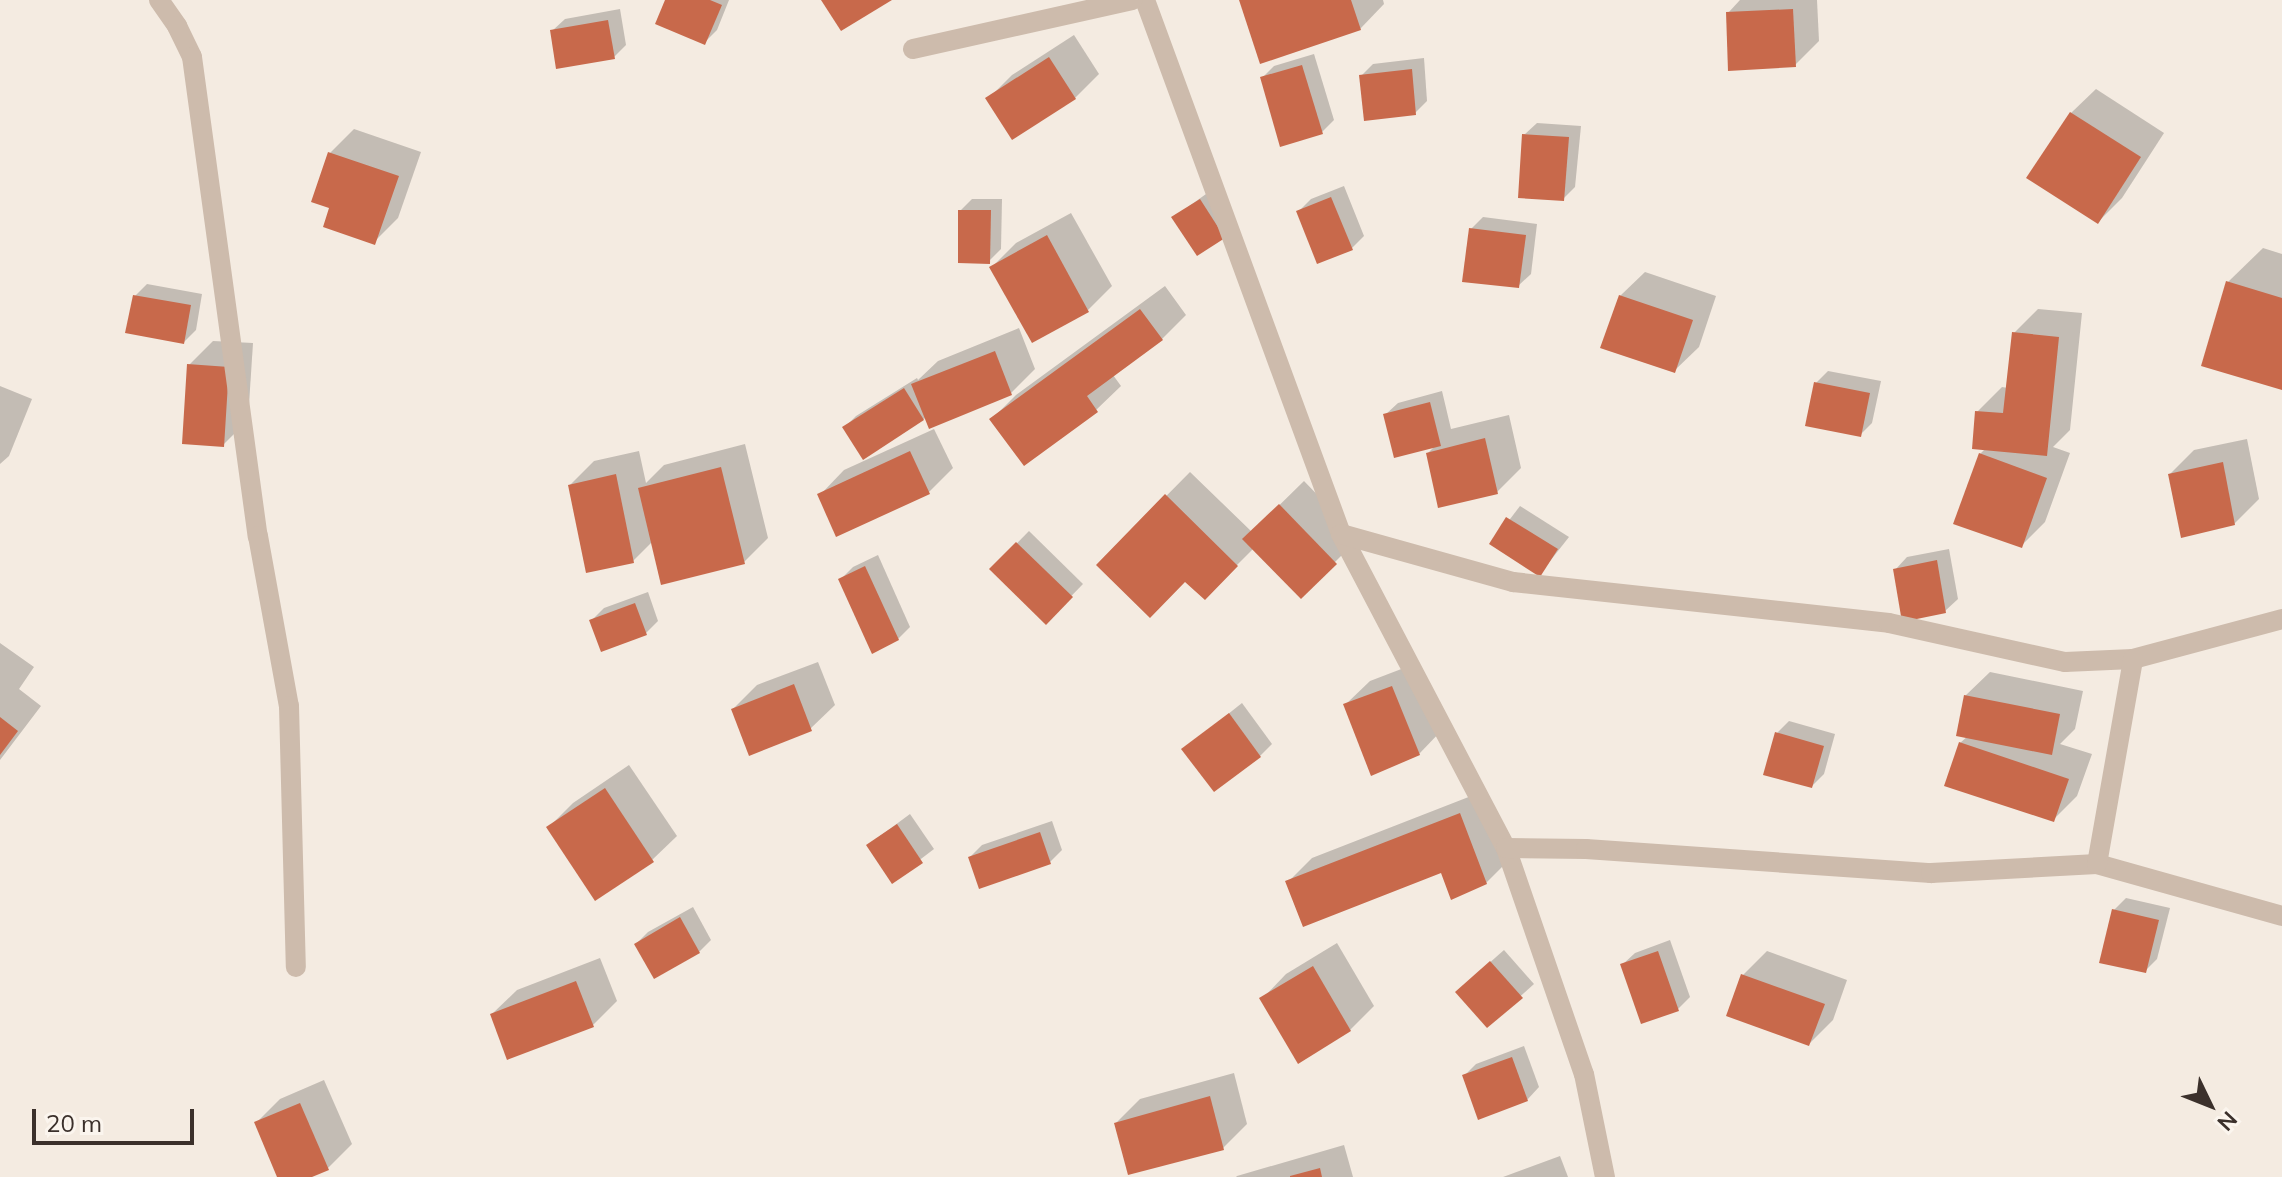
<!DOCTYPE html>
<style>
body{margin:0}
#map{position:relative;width:2282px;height:1177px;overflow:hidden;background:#f4ebe1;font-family:Mulish,sans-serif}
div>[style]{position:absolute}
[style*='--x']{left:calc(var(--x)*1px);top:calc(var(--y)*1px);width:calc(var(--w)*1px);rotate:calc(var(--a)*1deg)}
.shadow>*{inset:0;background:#0003}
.building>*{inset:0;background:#c8694b}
.minor>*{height:20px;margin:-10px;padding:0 10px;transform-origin:10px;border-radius:10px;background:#cdbbac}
span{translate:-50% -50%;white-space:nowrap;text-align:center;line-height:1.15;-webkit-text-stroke:7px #fbf5ee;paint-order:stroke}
.north{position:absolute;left:2170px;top:1065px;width:80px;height:80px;-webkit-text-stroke:6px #fbf5ee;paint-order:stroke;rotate:133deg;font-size:22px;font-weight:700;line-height:32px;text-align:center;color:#3b302b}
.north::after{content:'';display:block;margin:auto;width:28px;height:36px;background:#3b302b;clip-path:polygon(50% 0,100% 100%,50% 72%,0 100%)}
.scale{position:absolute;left:32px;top:1109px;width:162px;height:36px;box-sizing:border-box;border:4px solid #3b302b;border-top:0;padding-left:10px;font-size:24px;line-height:28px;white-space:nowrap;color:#3b302b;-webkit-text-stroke:6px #fbf5ee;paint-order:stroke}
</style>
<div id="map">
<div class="shadow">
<div style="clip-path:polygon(667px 0,729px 0,717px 30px,705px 42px)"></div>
<div style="clip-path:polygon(1241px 0,1383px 0,1384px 4px,1360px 29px)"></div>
<div style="clip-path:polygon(1740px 0,1817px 0,1819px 41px,1795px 65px,1728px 13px)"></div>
<div style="clip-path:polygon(620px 9px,626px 45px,614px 57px,552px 31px,565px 19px)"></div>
<div style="clip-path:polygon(1074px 35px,1099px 74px,1075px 98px,988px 99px,1012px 75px)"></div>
<div style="clip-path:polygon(1314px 54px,1334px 120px,1321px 133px,1262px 78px,1274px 66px)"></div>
<div style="clip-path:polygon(1424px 58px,1427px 101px,1415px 113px,1361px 76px,1373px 64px)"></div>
<div style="clip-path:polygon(2096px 89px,2164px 133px,2122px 198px,2098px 222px,2071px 113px)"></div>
<div style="clip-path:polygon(1537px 123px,1581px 126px,1575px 187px,1563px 199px,1524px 135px)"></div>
<div style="clip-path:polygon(354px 129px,421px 152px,398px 218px,374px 242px,332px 207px,330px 153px)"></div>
<div style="clip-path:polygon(1344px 186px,1364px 236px,1352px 248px,1299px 211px,1311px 199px)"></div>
<div style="clip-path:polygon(1213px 189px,1223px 236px,1174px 217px)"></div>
<div style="clip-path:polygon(972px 199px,1002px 199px,1001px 249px,989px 261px,960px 211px)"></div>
<div style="clip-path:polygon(1071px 213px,1112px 286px,1088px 310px,992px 267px,1016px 243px)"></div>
<div style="clip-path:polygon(1483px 217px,1537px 224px,1531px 274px,1518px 286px,1471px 229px)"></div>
<div style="clip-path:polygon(2263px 248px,2282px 254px,2282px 388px,2228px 282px)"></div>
<div style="clip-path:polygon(1645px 272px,1716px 296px,1699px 347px,1674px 371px,1620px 296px)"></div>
<div style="clip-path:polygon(147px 284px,202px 294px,196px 330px,184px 342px,135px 296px)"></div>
<div style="clip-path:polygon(1165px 286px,1186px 315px,1162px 339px,1113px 375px,1121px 386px,1096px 410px,992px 419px,1016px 395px)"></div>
<div style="clip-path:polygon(2038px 309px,2082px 313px,2070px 430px,2053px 447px,2070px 453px,2045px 522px,2021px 546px,1980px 454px,1986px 448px,1977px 412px,2002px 387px,2008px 388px,2014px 333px)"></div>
<div style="clip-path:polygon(1019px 328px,1035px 369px,1011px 393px,923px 419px,844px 428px,856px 416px,917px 378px,918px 380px,938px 361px)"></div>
<div style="clip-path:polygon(213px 341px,253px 343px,248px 420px,223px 445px,189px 365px)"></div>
<div style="clip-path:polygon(1828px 371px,1881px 381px,1872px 423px,1860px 435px,1816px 383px)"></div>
<div style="clip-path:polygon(0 386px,32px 399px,9px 456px,0 464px)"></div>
<div style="clip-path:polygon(1442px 391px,1451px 429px,1509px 415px,1521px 468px,1497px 492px,1428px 453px,1436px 445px,1385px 415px,1398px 403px)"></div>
<div style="clip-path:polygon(934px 429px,953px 468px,929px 492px,820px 495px,844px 470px)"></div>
<div style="clip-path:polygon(2247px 439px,2259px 499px,2234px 524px,2170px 474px,2194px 450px)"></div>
<div style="clip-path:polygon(745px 444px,768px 538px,744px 562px,652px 542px,633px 561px,570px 485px,594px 461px,639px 451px,646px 483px,664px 465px)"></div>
<div style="clip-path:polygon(1190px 472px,1252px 532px,1304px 481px,1359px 538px,1301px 596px,1254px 548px,1205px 597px,1186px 580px,1098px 565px)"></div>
<div style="clip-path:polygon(1520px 506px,1569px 537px,1539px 575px,1491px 544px)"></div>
<div style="clip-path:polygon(1029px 531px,1083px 584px,1046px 622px,992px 569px)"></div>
<div style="clip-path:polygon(1949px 549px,1958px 599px,1945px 611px,1895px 570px,1907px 557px)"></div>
<div style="clip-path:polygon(878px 555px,910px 627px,898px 639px,841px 579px,853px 567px)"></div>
<div style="clip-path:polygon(648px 592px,658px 621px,646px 633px,591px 621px,604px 608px)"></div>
<div style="clip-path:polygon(0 643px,34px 667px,19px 689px,41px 706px,0 760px)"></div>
<div style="clip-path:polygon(818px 662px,835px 705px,810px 729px,733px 709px,757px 685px)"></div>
<div style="clip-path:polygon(1417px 663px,1443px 729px,1419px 754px,1345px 705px,1370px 681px)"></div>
<div style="clip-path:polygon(1990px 672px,2083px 691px,2075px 729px,2060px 744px,2092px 754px,2077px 796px,2053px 820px,1960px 743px,1968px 736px,1965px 696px)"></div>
<div style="clip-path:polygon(1242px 703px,1272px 744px,1260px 756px,1184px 749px)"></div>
<div style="clip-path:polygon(1789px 721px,1835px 734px,1824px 774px,1812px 786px,1777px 733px)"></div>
<div style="clip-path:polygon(629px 765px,677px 836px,652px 860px,549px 827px,573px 803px)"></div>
<div style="clip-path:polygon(1484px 791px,1510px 859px,1486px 883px,1442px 870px,1288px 882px,1312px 858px)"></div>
<div style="clip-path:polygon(910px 814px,934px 849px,892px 881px,868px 845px)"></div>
<div style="clip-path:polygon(1052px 821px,1062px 850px,1050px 862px,970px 857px,982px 845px)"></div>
<div style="clip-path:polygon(2126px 898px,2170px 908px,2157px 959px,2145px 971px,2114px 910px)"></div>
<div style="clip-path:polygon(693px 907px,711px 940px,699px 952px,636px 944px,648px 932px)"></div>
<div style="clip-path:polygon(1670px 940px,1690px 997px,1678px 1009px,1622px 965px,1635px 953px)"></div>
<div style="clip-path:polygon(1337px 943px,1374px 1006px,1350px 1030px,1262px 999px,1286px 974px)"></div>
<div style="clip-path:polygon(1504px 950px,1534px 984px,1488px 1025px,1470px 980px)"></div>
<div style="clip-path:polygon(1767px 951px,1847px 980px,1833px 1020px,1809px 1044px,1743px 975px)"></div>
<div style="clip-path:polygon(600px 958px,617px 1001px,593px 1025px,492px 1014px,517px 990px)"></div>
<div style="clip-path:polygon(1524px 1046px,1539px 1087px,1527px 1100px,1464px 1076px,1476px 1064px)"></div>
<div style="clip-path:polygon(1234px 1073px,1247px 1124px,1223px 1148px,1116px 1123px,1140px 1099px)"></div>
<div style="clip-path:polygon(324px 1080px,352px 1144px,328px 1168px,307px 1177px,279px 1177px,256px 1123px,280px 1099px)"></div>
<div style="clip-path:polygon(1344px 1145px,1353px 1177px,1236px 1177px,1237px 1176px)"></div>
<div style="clip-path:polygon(1560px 1156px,1568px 1177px,1503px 1177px)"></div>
</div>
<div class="building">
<div style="clip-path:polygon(665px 0,710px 0,722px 5px,705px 45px,655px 24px)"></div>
<div style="clip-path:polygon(821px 0,892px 0,841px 31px)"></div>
<div style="clip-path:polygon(1239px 0,1351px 0,1361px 30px,1260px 64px)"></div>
<div style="clip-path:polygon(1793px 9px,1796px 67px,1728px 71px,1726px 12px)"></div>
<div style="clip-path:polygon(608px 20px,615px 59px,556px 69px,550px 30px)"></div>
<div style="clip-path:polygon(1049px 57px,1076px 99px,1012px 140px,985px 98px)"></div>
<div style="clip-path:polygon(1302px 65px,1323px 134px,1280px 147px,1260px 77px)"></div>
<div style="clip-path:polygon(1412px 69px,1416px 115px,1364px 121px,1359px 75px)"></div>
<div style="clip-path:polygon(2070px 112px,2141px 157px,2098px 224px,2026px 178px)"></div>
<div style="clip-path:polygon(1522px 134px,1569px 137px,1564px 201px,1518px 198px)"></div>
<div style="clip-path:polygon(328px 152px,399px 176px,375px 245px,323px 227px,329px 208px,311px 202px)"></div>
<div style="clip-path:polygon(1331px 197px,1353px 250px,1317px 264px,1296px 211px)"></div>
<div style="clip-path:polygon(1200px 199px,1225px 238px,1197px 256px,1171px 217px)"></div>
<div style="clip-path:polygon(958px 210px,991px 210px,990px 264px,958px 263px)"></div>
<div style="clip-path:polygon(1469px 228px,1526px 235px,1519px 288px,1462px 282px)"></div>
<div style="clip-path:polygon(1047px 235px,1089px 312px,1032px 343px,989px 267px)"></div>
<div style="clip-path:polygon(2226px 281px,2282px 298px,2282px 390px,2201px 366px)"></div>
<div style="clip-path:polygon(133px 295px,191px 305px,184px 344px,125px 333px)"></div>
<div style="clip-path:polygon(1619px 295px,1693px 320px,1675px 373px,1600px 348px)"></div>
<div style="clip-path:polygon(1140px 309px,1163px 340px,1087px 396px,1098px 412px,1024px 466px,989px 419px)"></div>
<div style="clip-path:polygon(2012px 332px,2059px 337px,2047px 456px,1972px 449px,1975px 411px,2003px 413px)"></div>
<div style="clip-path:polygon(995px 351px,1012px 395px,929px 429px,911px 384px)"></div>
<div style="clip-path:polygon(187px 364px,229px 367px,224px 447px,182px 444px)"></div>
<div style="clip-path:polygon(1814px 382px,1870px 393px,1861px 437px,1805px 426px)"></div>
<div style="clip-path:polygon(904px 388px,924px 420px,863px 460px,842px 427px)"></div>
<div style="clip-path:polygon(1430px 402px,1441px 446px,1394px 458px,1383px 414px)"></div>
<div style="clip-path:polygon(1485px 438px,1498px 494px,1438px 508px,1426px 453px)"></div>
<div style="clip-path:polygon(910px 451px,930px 494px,836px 537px,817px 494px)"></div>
<div style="clip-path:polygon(1979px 453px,2047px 478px,2022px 548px,1953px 524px)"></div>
<div style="clip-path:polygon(2223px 462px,2235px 525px,2181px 538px,2168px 474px)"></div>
<div style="clip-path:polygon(721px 467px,745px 564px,661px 585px,638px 488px)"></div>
<div style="clip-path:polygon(616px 474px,634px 563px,586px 573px,568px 485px)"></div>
<div style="clip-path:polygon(1165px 494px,1238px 566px,1205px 600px,1185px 582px,1150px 618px,1096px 565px)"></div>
<div style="clip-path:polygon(1279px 504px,1337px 564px,1301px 599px,1242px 539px)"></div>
<div style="clip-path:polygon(1506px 517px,1558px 549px,1540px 577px,1489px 544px)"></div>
<div style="clip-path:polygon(1016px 542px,1073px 597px,1046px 625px,989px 569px)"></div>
<div style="clip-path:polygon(1937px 560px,1946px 613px,1902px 622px,1893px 569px)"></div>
<div style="clip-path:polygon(865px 566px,899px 640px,872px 654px,838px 579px)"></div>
<div style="clip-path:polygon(635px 603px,647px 635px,601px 652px,589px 620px)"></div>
<div style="clip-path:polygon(794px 684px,812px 731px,749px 756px,731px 709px)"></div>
<div style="clip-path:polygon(1392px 686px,1420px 755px,1371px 776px,1343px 704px)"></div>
<div style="clip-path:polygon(1964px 695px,2060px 714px,2052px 755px,1956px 736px)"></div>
<div style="clip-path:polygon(1229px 713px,1261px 757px,1214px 792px,1181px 749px)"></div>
<div style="clip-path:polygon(0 717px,18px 731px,0 755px)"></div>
<div style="clip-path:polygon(1775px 732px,1824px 746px,1812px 788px,1763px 775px)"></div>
<div style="clip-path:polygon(1959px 742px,2069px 779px,2054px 822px,1944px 786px)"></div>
<div style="clip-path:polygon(605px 788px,654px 862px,595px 901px,546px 827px)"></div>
<div style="clip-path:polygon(1460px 813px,1487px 884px,1451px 900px,1441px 873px,1303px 927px,1285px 881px)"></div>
<div style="clip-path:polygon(897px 824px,923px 863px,892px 884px,866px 845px)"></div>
<div style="clip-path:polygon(1040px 832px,1051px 864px,979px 889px,968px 857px)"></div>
<div style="clip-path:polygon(2112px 909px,2159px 920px,2146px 973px,2099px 963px)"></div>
<div style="clip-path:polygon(680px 917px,700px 953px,654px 979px,634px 944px)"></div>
<div style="clip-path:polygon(1658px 951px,1679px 1011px,1641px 1024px,1620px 964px)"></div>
<div style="clip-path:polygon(1490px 961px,1523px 998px,1487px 1028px,1455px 992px)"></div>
<div style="clip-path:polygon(1313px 966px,1351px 1031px,1298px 1064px,1259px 998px)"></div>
<div style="clip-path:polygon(1741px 974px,1825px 1004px,1809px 1046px,1726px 1016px)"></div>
<div style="clip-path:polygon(576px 981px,594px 1027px,507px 1060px,490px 1014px)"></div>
<div style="clip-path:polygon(1512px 1057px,1528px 1101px,1478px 1120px,1462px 1075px)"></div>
<div style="clip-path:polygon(1210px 1096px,1224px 1150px,1128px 1175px,1114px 1123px)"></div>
<div style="clip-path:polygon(300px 1103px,329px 1170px,312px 1177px,277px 1177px,254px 1122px)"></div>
<div style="clip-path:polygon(1320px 1168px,1322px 1177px,1290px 1177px,1290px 1176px)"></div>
</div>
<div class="minor">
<div style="--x:159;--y:0;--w:32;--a:55"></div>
<div style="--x:177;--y:26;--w:34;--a:64"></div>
<div style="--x:192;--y:57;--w:484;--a:82.2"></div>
<div style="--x:258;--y:536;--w:173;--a:79.7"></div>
<div style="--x:289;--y:706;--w:261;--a:88.5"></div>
<div style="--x:1145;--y:0;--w:569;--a:69.84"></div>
<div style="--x:1341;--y:534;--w:355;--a:62.3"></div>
<div style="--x:1506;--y:848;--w:239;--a:71"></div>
<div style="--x:1584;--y:1074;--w:105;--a:78.5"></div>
<div style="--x:913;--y:49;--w:225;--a:-12.6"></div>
<div style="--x:1341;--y:534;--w:179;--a:15.6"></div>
<div style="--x:1513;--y:582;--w:378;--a:6.2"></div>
<div style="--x:1889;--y:623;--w:180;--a:12.5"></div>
<div style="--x:2065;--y:662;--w:68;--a:-2.5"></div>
<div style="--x:2133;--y:659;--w:154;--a:-15"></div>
<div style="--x:1506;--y:848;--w:80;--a:0.7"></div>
<div style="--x:1586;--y:849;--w:346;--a:4"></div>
<div style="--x:1931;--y:873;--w:166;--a:-3.1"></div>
<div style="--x:2097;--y:864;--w:192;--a:15.7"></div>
<div style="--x:2097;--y:864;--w:208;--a:-80"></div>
</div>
<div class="north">N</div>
<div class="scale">20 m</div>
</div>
